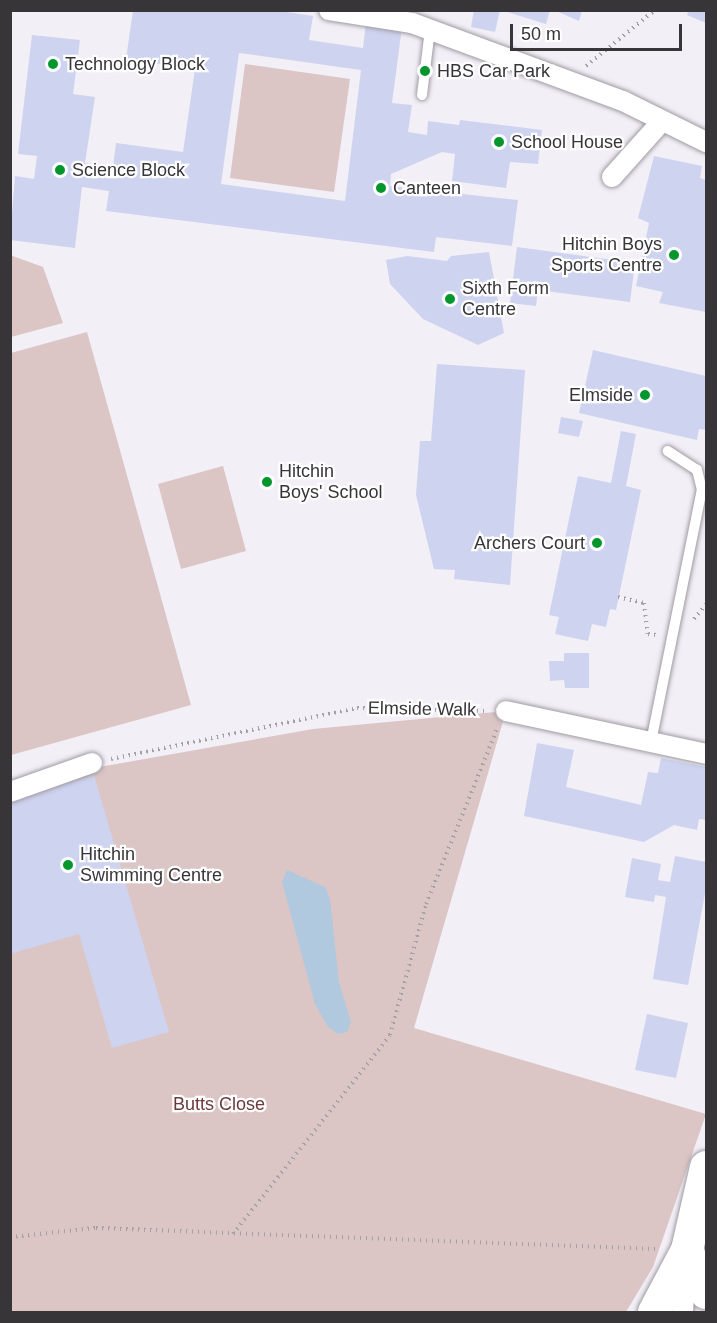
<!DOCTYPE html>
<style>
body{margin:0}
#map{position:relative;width:717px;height:1323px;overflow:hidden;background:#f3eff7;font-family:Arial,sans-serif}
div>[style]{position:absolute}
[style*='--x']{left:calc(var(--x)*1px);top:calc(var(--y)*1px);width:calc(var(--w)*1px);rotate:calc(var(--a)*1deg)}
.green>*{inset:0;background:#dbc5c5}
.water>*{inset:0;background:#b0c9df}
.building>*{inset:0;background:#ced3f0}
.path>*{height:4px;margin-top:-2px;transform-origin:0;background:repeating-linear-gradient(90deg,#a4a1a6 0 1.5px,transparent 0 6px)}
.roads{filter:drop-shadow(0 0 2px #9f9ba2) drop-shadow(0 0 2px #9f9ba2)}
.lane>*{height:10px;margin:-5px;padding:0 5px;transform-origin:5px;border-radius:5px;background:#fff}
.street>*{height:20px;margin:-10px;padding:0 10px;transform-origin:10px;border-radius:10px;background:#fff}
.primary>*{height:32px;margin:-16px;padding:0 16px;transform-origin:16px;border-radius:16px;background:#fff}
.dots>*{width:16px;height:16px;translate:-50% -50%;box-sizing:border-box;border:3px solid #fefefe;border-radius:50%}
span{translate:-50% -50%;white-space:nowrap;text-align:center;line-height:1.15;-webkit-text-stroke:4.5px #fefefe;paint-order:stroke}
.poi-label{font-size:18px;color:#373538}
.left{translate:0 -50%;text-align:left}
.right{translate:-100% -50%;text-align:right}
.street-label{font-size:18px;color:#373538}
.park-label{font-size:18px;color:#6c3a3d}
.frame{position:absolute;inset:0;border:12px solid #373538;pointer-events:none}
.scale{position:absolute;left:510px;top:24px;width:172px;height:27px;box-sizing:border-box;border:3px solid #373538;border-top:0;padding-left:8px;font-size:18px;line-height:21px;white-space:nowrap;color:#373538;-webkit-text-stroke:4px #fefefe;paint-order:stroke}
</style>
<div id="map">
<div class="green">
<div style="clip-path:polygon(245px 64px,350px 79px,334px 192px,230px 178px)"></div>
<div style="clip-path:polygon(10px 255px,43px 267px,63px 323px,11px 337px)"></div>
<div style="clip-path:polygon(87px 332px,191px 705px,11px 755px,11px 353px)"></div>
<div style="clip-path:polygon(223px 466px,246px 551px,181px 569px,158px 484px)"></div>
<div style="clip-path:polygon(506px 711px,414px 1028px,706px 1114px,653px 1267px,626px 1312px,11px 1312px,11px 799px,94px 768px,313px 729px)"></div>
</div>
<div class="water">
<div style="clip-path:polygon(287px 870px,325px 887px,330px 899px,339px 982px,351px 1022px,347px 1032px,338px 1034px,328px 1027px,315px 1004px,282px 882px)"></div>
</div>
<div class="building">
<div style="clip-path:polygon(evenodd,133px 10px,274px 10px,313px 16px,309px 40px,363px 48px,366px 22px,402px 27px,392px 103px,412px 105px,408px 132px,427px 135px,428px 121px,459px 125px,460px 120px,542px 130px,538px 164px,510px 162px,506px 188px,452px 181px,455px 154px,442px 152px,391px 174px,390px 186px,518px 200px,512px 246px,436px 237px,434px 252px,106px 211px,109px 191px,82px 187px,75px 248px,10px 240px,15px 176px,34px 179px,37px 156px,18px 154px,32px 35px,80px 40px,73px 94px,95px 97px,85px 163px,113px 167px,116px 143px,183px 152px,195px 69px,126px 59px,133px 10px,239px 53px,361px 70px,345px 201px,221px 184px,239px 53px)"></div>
<div style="clip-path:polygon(474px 10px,500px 10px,495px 32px,471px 27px)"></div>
<div style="clip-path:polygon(501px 10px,550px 10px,546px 24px)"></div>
<div style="clip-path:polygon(554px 10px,582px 10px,579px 21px)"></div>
<div style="clip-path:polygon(689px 10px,706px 10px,706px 23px,687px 15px)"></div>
<div style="clip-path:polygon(654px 156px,702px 166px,700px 178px,706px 180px,706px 312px,659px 303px,663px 292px,636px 286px,649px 223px,638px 218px)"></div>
<div style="clip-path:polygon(517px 247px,635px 263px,630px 302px,538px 290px,536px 306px,510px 303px)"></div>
<div style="clip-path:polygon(489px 252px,504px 333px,478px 345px,423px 319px,390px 284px,386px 260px,407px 256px,447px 261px,451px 256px)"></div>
<div style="clip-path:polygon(593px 350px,706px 376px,706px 430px,699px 429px,697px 440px,579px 413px)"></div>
<div style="clip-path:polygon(437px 364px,525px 370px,510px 585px,454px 579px,455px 570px,434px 569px,416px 495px,420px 441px,431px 441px)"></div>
<div style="clip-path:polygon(561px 417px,583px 421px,579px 437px,558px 433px)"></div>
<div style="clip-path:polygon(621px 431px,636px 434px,626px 486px,641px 490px,616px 610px,610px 609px,606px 627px,592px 624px,588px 641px,555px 634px,559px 617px,549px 615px,578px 476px,611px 483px)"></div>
<div style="clip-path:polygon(564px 653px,589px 653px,589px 688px,565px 688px,564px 680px,550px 681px,549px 661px,564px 661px)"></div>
<div style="clip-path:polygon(537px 743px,574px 750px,566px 787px,641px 805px,648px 772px,658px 773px,661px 758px,706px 767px,706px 820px,699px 819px,697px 830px,674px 825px,644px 842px,524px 816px)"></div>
<div style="clip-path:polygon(94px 775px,169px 1032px,112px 1048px,79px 934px,10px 954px,10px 799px)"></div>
<div style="clip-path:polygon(675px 856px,706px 862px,706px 888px,688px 985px,653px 979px,666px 897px,655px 895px,654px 902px,625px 897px,632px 858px,661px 864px,658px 880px,670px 882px)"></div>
<div style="clip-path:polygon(647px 1014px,688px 1023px,676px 1078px,635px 1070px)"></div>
</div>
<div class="path">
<div style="--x:586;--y:66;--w:89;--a:-39.1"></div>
<div style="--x:618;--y:597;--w:27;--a:13"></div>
<div style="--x:644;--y:603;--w:31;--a:83"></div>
<div style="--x:648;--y:634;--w:8;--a:7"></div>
<div style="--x:694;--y:619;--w:19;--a:-51"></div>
<div style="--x:111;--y:759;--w:251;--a:-11.7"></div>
<div style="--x:357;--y:708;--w:129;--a:1.3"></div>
<div style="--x:233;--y:1234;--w:253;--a:-51.7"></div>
<div style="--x:390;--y:1035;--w:136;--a:-74.6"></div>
<div style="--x:426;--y:904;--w:191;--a:-67.9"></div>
<div style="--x:10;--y:1237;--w:86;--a:-6"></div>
<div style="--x:96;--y:1228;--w:563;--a:2.14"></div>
</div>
<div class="roads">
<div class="lane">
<div style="--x:422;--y:95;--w:66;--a:-83.1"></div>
<div style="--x:651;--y:742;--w:257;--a:-78.6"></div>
<div style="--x:702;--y:490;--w:21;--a:-104"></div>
<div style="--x:697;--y:470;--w:35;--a:-147"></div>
</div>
<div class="street">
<div style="--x:329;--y:10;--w:84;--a:8.9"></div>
<div style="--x:412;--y:23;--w:225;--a:20.3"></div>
<div style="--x:623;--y:101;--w:93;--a:26.3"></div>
<div style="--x:612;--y:177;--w:75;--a:-48.2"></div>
<div style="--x:506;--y:711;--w:205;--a:12.1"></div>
<div style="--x:10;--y:792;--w:87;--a:-19.5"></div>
<div style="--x:683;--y:1312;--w:51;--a:-86.6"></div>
</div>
<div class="primary">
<div style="--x:687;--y:1250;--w:47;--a:66.2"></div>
<div style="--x:654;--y:1312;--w:70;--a:-62"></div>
<div style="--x:687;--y:1250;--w:85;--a:-77.1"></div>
</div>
</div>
<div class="dots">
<div style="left:53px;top:64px;background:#03962c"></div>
<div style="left:425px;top:71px;background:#03962c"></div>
<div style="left:499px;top:142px;background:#03962c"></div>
<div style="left:60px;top:170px;background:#03962c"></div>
<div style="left:381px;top:188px;background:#03962c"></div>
<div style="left:674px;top:255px;background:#03962c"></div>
<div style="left:450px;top:299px;background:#03962c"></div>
<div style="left:645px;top:395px;background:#03962c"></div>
<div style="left:267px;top:482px;background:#03962c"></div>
<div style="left:597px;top:543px;background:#03962c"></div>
<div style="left:68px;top:865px;background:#03962c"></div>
</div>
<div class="poi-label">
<span class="left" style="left:65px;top:64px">Technology Block</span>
<span class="left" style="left:437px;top:71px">HBS Car Park</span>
<span class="left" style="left:511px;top:142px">School House</span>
<span class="left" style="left:72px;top:170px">Science Block</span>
<span class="left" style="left:393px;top:188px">Canteen</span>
<span class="right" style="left:662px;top:255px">Hitchin Boys<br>Sports Centre</span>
<span class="left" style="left:462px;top:299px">Sixth Form<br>Centre</span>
<span class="right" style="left:633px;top:395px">Elmside</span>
<span class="left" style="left:279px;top:482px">Hitchin<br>Boys' School</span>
<span class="right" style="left:585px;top:543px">Archers Court</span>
<span class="left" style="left:80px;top:865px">Hitchin<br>Swimming Centre</span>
</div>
<div class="street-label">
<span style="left:422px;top:709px;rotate:1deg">Elmside Walk</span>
</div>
<div class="park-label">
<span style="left:219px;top:1104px">Butts Close</span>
</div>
<div class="frame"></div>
<div class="scale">50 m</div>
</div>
